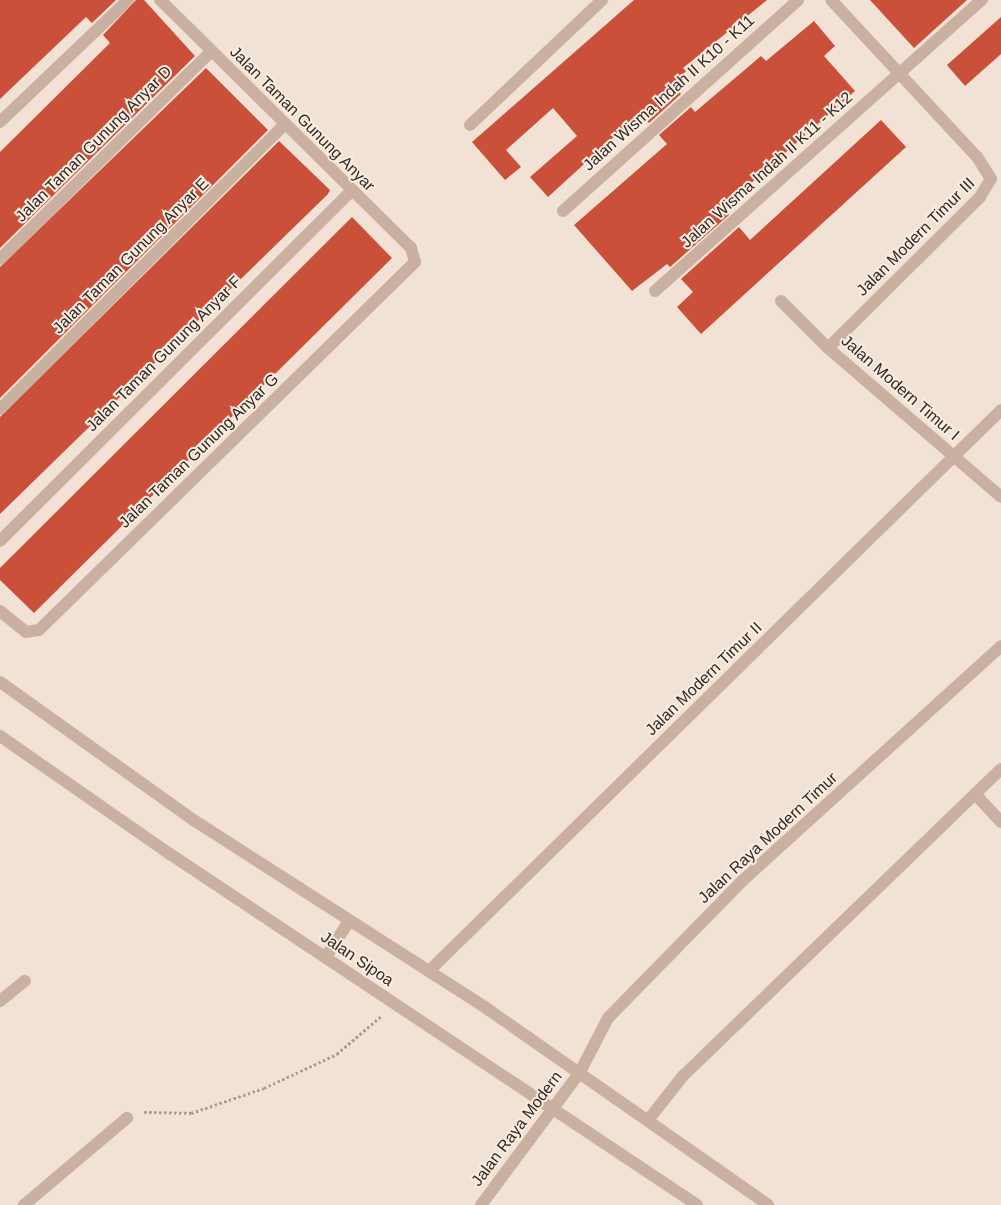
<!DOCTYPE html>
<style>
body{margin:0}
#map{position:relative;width:1001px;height:1205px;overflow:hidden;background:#f1e2d5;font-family:Helvetica,sans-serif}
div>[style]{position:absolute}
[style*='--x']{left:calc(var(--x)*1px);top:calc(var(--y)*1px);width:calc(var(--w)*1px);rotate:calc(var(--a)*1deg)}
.building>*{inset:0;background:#cb503a}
.path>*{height:3px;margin-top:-1.5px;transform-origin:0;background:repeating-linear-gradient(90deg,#b59a8b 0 2.5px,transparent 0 5px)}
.street>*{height:12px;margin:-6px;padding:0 6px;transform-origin:6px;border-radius:6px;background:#c9b0a1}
span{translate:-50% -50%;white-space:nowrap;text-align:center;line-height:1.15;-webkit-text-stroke:4px #f9ece1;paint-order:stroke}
.street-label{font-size:16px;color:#332824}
</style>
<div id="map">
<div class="building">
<div style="clip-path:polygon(0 0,116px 0,92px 23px,86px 17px,0 99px)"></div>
<div style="clip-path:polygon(136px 0,144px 0,195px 56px,0 248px,0 152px,110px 43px,103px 35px)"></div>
<div style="clip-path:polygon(634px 0,767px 0,683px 68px,686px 71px,673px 84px,681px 94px,649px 123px,640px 113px,548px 197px,530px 177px,577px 136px,553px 108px,506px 150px,521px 167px,505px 180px,472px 142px)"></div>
<div style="clip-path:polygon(870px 0,967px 0,914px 48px)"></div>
<div style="clip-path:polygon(1001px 17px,1001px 54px,965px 86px,947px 65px)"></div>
<div style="clip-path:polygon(814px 21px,835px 46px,824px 56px,855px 91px,723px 208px,729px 215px,670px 267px,667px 264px,632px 291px,574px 225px,667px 144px,659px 135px,691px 107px,695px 112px,761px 56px,766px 61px)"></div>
<div style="clip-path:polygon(206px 68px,268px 130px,0 398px,0 267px)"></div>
<div style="clip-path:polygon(881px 120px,906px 147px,701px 334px,677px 307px,693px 292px,681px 279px,739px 227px,750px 240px)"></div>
<div style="clip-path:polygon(279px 141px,330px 190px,328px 194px,0 514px,0 417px)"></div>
<div style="clip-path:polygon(352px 217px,392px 258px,34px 613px,0 580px,0 568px)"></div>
</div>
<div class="path">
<div style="--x:144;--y:1112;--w:47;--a:1.2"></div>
<div style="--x:191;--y:1113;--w:77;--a:-18.9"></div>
<div style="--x:264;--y:1088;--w:81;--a:-25"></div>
<div style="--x:337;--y:1054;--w:58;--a:-40.8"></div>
</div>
<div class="street">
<div style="--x:0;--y:122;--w:177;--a:-43.6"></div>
<div style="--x:470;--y:125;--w:182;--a:-43.4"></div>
<div style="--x:563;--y:211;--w:316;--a:-41.9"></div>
<div style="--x:0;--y:259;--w:296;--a:-44.5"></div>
<div style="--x:655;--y:291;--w:438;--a:-41.7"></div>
<div style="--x:781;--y:301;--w:66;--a:45"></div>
<div style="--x:828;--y:348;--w:228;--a:40.7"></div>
<div style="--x:828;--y:348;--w:214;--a:-44.8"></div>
<div style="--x:980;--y:197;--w:21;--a:-59"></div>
<div style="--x:991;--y:179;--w:26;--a:-122"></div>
<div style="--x:977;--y:157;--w:214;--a:-132.9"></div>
<div style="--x:0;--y:409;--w:402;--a:-45"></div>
<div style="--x:0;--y:541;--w:496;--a:-44.9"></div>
<div style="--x:0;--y:611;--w:33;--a:39"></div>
<div style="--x:26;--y:632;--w:13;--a:-9"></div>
<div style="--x:39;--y:630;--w:526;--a:-44.38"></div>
<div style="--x:415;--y:262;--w:15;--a:-106"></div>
<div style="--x:411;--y:248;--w:353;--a:-135.3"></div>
<div style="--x:0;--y:682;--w:239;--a:35.5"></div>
<div style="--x:195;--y:821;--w:346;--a:32.7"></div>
<div style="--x:486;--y:1008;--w:344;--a:34.9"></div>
<div style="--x:0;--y:736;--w:207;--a:34.8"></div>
<div style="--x:170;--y:854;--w:633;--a:33.66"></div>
<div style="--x:975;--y:794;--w:38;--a:47"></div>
<div style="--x:326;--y:957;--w:43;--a:-57.4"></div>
<div style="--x:429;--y:971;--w:801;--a:-44.44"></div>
<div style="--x:0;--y:1001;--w:32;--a:-39"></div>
<div style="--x:649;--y:1119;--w:55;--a:-51.7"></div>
<div style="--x:683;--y:1076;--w:442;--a:-44"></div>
<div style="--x:24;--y:1205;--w:135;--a:-40.2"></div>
<div style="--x:481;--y:1205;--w:166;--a:-53.3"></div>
<div style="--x:580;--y:1072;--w:61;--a:-62.6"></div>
<div style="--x:608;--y:1018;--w:190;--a:-45.6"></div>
<div style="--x:741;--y:882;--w:351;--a:-42.2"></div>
</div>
<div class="street-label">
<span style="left:669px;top:93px;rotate:-42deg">Jalan Wisma Indah II K10 - K11</span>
<span style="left:302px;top:119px;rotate:45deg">Jalan Taman Gunung Anyar</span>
<span style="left:94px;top:144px;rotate:-45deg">Jalan Taman Gunung Anyar D</span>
<span style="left:767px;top:170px;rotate:-42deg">Jalan Wisma Indah II K11 - K12</span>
<span style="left:916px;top:237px;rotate:-45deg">Jalan Modern Timur III</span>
<span style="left:131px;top:256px;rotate:-45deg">Jalan Taman Gunung Anyar E</span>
<span style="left:164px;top:354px;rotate:-45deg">Jalan Taman Gunung Anyar F</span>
<span style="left:900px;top:388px;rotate:41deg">Jalan Modern Timur I</span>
<span style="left:199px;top:451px;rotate:-44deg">Jalan Taman Gunung Anyar G</span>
<span style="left:704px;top:679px;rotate:-44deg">Jalan Modern Timur II</span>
<span style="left:768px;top:838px;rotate:-43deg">Jalan Raya Modern Timur</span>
<span style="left:357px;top:959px;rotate:34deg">Jalan Sipoa</span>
<span style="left:517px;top:1129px;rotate:-53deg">Jalan Raya Modern</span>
</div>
</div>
